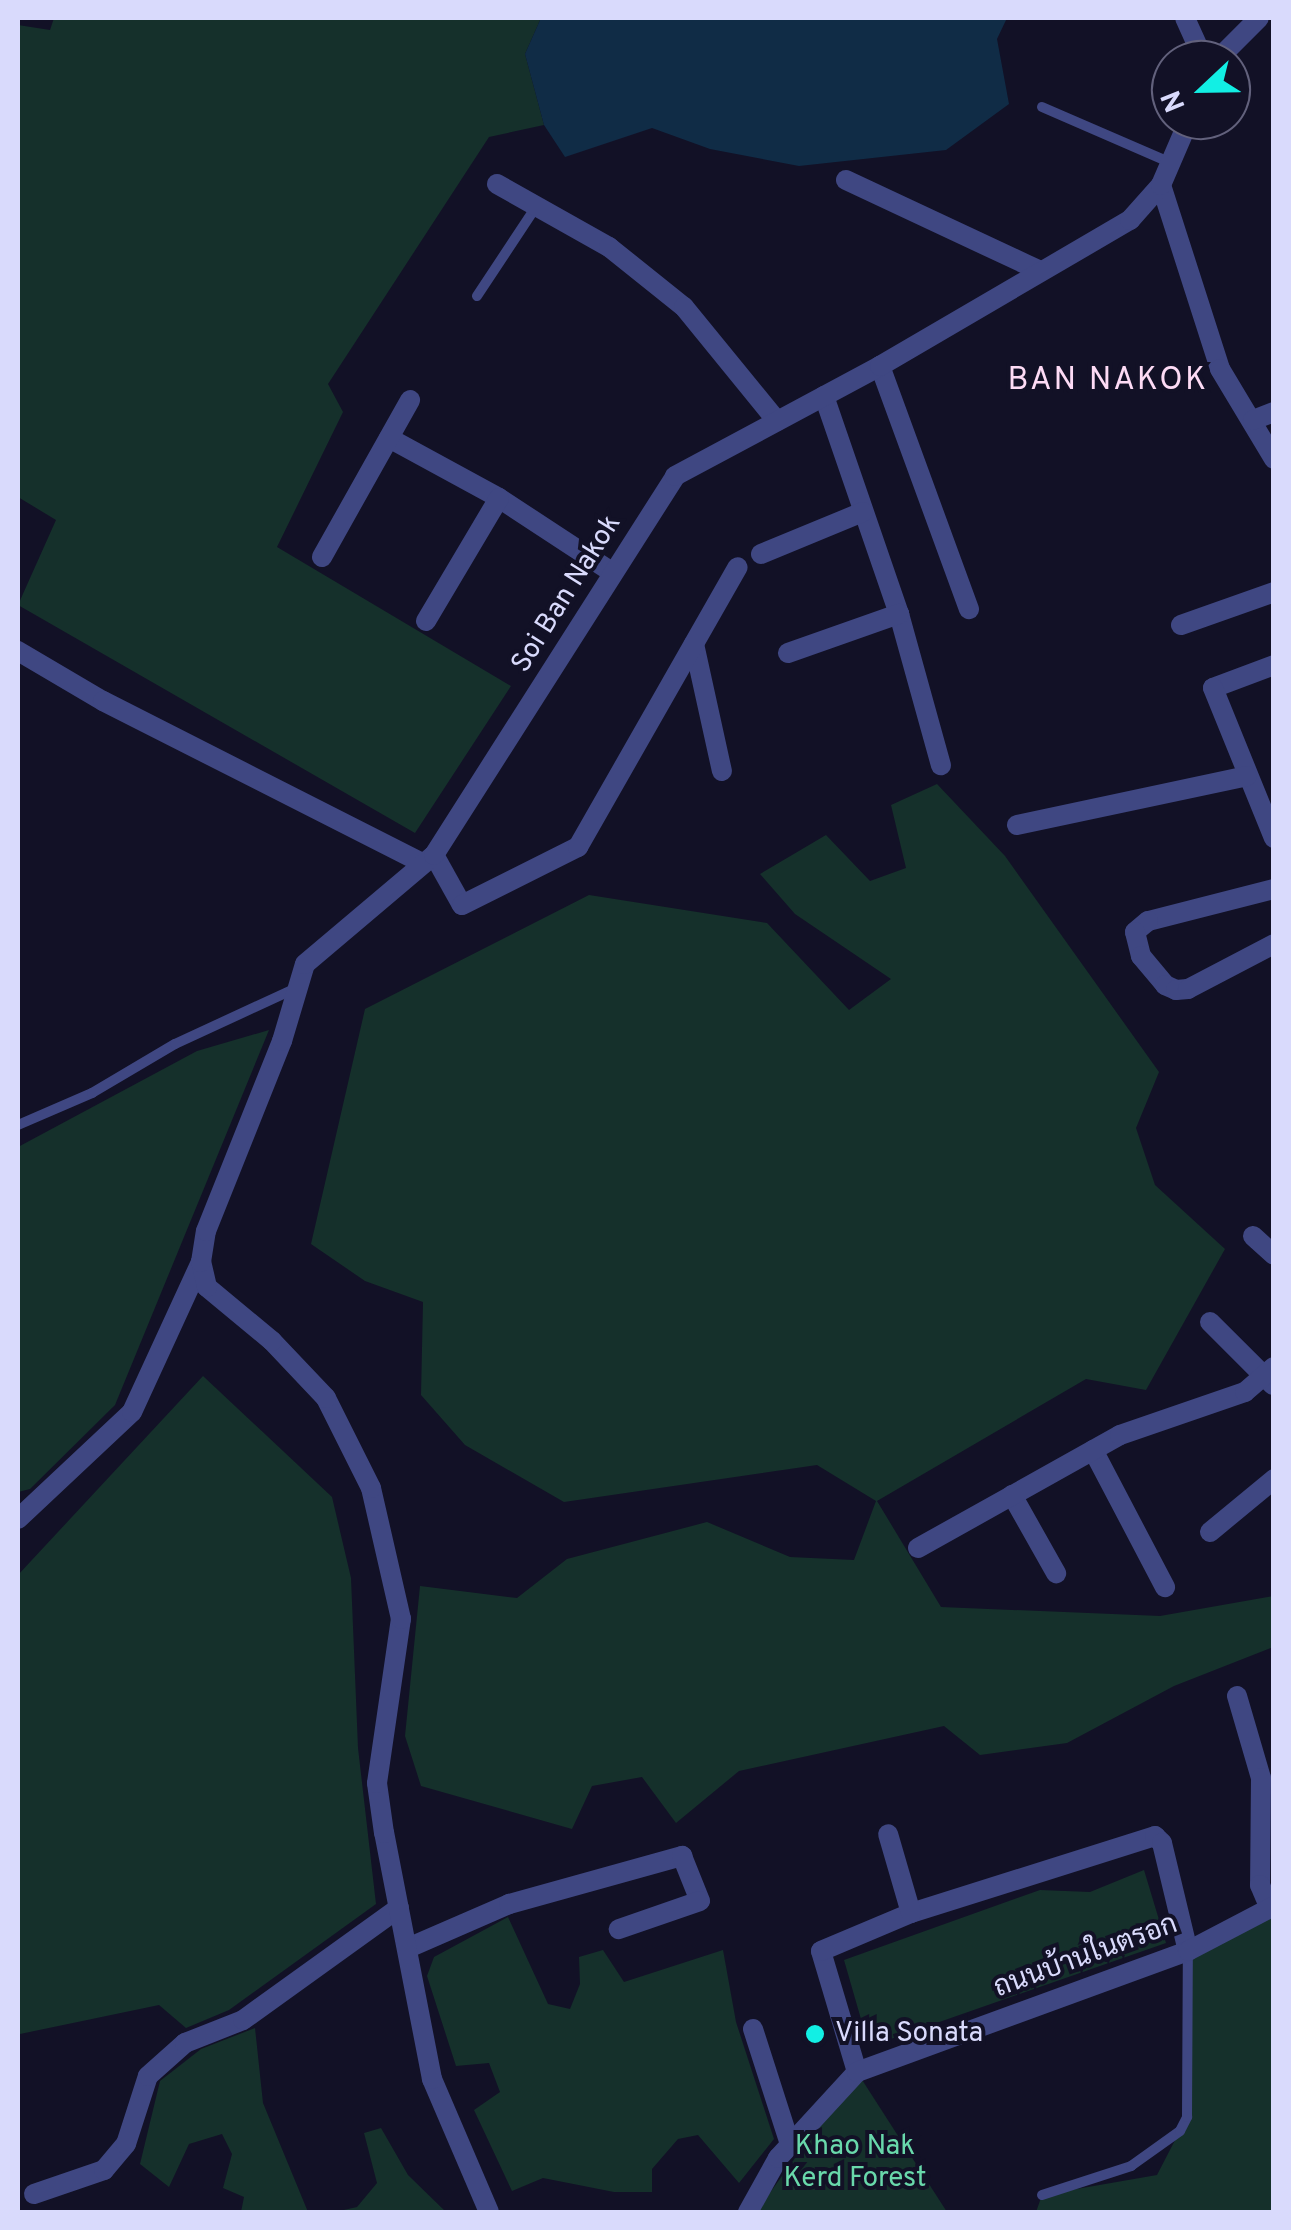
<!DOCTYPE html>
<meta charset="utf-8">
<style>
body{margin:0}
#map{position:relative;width:1291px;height:2230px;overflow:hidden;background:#121126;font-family:Overpass,Sarabun,sans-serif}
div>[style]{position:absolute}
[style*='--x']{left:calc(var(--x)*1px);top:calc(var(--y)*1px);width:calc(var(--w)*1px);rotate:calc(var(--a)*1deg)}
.green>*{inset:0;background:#15302b}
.water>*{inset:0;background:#102c46}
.service>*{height:10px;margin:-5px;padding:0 5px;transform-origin:5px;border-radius:5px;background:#3f4782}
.minor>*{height:20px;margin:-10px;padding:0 10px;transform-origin:10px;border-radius:10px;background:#3f4782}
.dots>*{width:28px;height:28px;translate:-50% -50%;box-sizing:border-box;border:5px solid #121126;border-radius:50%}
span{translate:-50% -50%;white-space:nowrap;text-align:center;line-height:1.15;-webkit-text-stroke:8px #121126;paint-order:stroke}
.street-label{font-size:28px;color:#d9dafc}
.poi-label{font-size:28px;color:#d9dafc}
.left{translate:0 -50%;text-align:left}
.park-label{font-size:28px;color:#69d8ab}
.quarter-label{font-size:32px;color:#fddbf5;letter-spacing:2.5px}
.frame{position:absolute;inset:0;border:20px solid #d9dafc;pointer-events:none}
.north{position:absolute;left:1151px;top:40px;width:100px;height:100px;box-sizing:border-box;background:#121126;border:2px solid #62617c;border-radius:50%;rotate:248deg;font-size:28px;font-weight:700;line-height:40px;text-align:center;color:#d9dafc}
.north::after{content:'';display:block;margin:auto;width:35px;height:45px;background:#12efe4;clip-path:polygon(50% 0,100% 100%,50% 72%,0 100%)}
</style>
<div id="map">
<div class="green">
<div style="clip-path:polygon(54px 18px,541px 18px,525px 54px,544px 125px,489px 137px,328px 384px,343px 412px,277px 547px,511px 686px,415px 833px,18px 605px,56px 520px,18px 497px,18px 25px,50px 30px)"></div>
<div style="clip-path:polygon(937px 784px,1005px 856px,1159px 1072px,1136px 1128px,1155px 1185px,1225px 1249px,1146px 1390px,1086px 1379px,877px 1501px,941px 1607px,1160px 1616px,1273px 1596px,1273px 1647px,1174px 1686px,1067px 1743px,980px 1755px,944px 1726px,739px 1771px,676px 1823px,642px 1777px,592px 1786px,572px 1829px,421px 1786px,405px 1736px,420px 1586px,517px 1598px,567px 1559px,707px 1522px,790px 1557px,854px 1560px,876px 1501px,817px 1465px,564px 1502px,465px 1445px,421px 1395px,423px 1302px,365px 1281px,311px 1244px,365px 1009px,589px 895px,767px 923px,849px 1010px,891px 979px,795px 914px,760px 874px,826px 835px,870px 881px,906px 868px,891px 805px)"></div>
<div style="clip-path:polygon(269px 1030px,115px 1405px,30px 1489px,18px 1492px,18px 1147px,197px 1051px)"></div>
<div style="clip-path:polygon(203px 1376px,332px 1497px,351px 1578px,358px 1748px,376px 1904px,229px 2010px,186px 2028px,159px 2005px,20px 2034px,18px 1575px)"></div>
<div style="clip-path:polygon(1144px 1870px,1166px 1943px,885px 2041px,865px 2033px,844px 1960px,1040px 1890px,1090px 1892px)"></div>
<div style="clip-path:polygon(1273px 1914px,1273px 2212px,1036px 2212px,1042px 2195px,1157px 2175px,1187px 2117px,1188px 1951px)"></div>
<div style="clip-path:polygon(508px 1917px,548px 2004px,570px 2009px,580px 1984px,579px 1957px,603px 1950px,624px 1982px,723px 1950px,736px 2022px,774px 2139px,739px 2183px,698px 2135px,678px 2139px,652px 2169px,652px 2192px,614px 2192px,543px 2178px,512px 2191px,474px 2110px,500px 2092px,489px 2063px,456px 2066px,427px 1976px,434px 1957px)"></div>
<div style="clip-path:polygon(255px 2028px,263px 2103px,308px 2212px,241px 2212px,244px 2197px,223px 2188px,232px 2154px,222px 2134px,189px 2144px,169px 2187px,140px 2164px,160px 2081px,201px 2049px)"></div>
<div style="clip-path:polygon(857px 2072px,947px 2212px,756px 2212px)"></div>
<div style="clip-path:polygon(381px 2128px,408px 2175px,446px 2212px,335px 2212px,357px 2207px,377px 2183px,364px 2133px)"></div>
</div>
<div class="water">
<div style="clip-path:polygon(541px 18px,1007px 18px,997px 39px,1009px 104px,946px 150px,799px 166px,710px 149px,652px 128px,565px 157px,544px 125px,525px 54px)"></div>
</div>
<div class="service">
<div style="--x:1042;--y:107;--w:138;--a:23.4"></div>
<div style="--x:477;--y:296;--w:107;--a:-56.5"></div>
<div style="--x:18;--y:1125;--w:81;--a:-23.4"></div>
<div style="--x:92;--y:1093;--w:96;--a:-30.6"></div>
<div style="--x:175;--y:1044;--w:133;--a:-24.8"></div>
<div style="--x:1042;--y:2195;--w:94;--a:-18"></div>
<div style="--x:1131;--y:2166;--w:60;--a:-35.5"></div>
<div style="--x:1180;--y:2131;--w:16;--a:-63"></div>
<div style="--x:1187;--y:2117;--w:166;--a:-89.7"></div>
</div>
<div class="minor">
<div style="--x:1185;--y:18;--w:46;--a:65.7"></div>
<div style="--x:1217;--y:60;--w:59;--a:-45"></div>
<div style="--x:846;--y:180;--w:212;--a:25.1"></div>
<div style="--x:497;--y:184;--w:129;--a:29.4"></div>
<div style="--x:609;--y:247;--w:96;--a:38.7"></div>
<div style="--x:684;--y:307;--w:147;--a:50.8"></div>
<div style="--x:1161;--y:185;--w:193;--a:72.2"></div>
<div style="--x:1220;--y:369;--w:105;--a:59"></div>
<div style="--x:880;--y:366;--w:259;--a:69.9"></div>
<div style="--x:824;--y:396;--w:231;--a:71"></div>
<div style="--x:899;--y:614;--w:157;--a:74.5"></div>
<div style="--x:1253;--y:420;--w:22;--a:-21"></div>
<div style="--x:389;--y:438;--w:125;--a:28.6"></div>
<div style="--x:499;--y:498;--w:136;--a:33.3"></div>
<div style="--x:761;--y:554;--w:110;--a:-22.4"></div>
<div style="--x:322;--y:557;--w:180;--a:-60.7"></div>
<div style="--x:426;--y:621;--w:143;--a:-59.3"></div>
<div style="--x:1181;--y:625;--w:99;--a:-19.5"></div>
<div style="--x:694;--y:644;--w:130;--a:77.6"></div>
<div style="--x:18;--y:651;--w:99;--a:30.5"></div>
<div style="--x:103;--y:701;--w:356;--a:26.9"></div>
<div style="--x:788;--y:653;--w:118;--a:-19.4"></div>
<div style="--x:1274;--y:665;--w:65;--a:159.3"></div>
<div style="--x:1213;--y:688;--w:162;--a:67.9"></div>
<div style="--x:1017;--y:825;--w:235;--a:-12"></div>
<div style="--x:434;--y:855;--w:57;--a:60.8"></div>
<div style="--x:462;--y:905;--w:130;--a:-26.6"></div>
<div style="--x:578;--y:847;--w:322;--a:-60.3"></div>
<div style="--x:1274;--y:889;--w:130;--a:165.7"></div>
<div style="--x:1148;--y:921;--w:17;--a:140"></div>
<div style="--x:1135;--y:932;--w:25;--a:76"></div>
<div style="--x:1141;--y:956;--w:38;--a:50"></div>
<div style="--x:1165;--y:985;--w:12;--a:24"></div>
<div style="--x:1176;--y:990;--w:12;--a:-5"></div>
<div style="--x:1188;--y:989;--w:97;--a:-27.6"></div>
<div style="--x:1253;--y:1236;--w:28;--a:42"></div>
<div style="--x:1210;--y:1322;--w:89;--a:45"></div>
<div style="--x:1093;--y:1450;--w:155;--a:62.3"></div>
<div style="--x:1012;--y:1495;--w:90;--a:60.6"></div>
<div style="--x:18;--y:1519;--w:156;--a:-43.2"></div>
<div style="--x:132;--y:1412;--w:165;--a:-65.3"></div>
<div style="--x:1210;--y:1532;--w:83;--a:-39.6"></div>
<div style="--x:918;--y:1548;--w:231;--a:-29.2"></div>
<div style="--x:1120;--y:1435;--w:132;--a:-19"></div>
<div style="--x:1245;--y:1392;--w:38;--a:-41"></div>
<div style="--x:1237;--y:1696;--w:85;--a:73.7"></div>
<div style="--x:1261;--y:1778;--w:107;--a:90.5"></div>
<div style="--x:1260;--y:1885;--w:25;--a:67"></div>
<div style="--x:911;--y:1913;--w:256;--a:-17.5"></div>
<div style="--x:1155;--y:1836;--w:10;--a:45"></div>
<div style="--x:1162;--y:1843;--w:111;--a:76.5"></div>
<div style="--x:408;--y:1948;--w:110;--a:-23.5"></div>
<div style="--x:509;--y:1904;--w:180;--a:-15.5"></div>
<div style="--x:682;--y:1856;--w:48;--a:68.2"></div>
<div style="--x:700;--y:1901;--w:86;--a:160.9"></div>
<div style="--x:753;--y:2029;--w:121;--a:72.2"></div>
<div style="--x:857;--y:2072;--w:126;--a:-106.6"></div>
<div style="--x:821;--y:1951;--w:98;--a:-22.9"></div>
<div style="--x:911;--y:1913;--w:82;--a:-106.2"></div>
<div style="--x:34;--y:2194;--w:74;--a:-18.9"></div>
<div style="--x:104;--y:2170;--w:34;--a:-50"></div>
<div style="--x:126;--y:2144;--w:71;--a:-72.1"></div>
<div style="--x:148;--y:2076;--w:50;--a:-41.7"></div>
<div style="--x:185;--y:2043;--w:62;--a:-21.6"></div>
<div style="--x:243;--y:2020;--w:192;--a:-35.7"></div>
<div style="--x:489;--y:2212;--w:145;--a:-113.2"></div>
<div style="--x:432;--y:2079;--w:251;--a:-101"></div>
<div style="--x:384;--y:1833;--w:50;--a:-98"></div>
<div style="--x:377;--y:1783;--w:166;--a:-81.7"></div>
<div style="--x:401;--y:1619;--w:134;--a:-102.9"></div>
<div style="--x:371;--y:1488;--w:101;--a:-116.6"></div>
<div style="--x:326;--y:1398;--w:79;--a:-133.5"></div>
<div style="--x:272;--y:1341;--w:85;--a:-140.3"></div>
<div style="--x:207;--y:1287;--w:26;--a:-103"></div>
<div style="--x:201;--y:1262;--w:31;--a:-81"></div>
<div style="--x:206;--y:1231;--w:205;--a:-68.2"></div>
<div style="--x:282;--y:1041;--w:80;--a:-73.4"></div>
<div style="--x:305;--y:964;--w:169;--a:-40.2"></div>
<div style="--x:434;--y:855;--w:449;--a:-57.5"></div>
<div style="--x:675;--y:476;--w:233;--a:-28.2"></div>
<div style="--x:880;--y:366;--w:290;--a:-30.3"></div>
<div style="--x:1130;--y:220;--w:47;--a:-48.5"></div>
<div style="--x:1161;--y:185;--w:71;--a:-66.7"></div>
<div style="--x:748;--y:2212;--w:62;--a:-60.9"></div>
<div style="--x:778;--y:2158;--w:117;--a:-47.4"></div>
<div style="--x:857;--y:2072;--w:352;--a:-20.1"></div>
<div style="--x:1188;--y:1951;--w:97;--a:-27.6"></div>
</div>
<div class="dots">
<div style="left:815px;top:2034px;background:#12efe4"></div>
</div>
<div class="street-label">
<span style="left:567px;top:594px;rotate:-58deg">Soi Ban Nakok</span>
<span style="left:1086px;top:1957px;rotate:-20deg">ถนนบ้านในตรอก</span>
</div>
<div class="poi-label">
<span class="left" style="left:835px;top:2034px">Villa Sonata</span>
</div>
<div class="park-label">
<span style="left:855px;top:2163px">Khao Nak<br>Kerd Forest</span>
</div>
<div class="quarter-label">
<span style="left:1108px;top:381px">BAN NAKOK</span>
</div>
<div class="frame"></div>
<div class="north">N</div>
</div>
